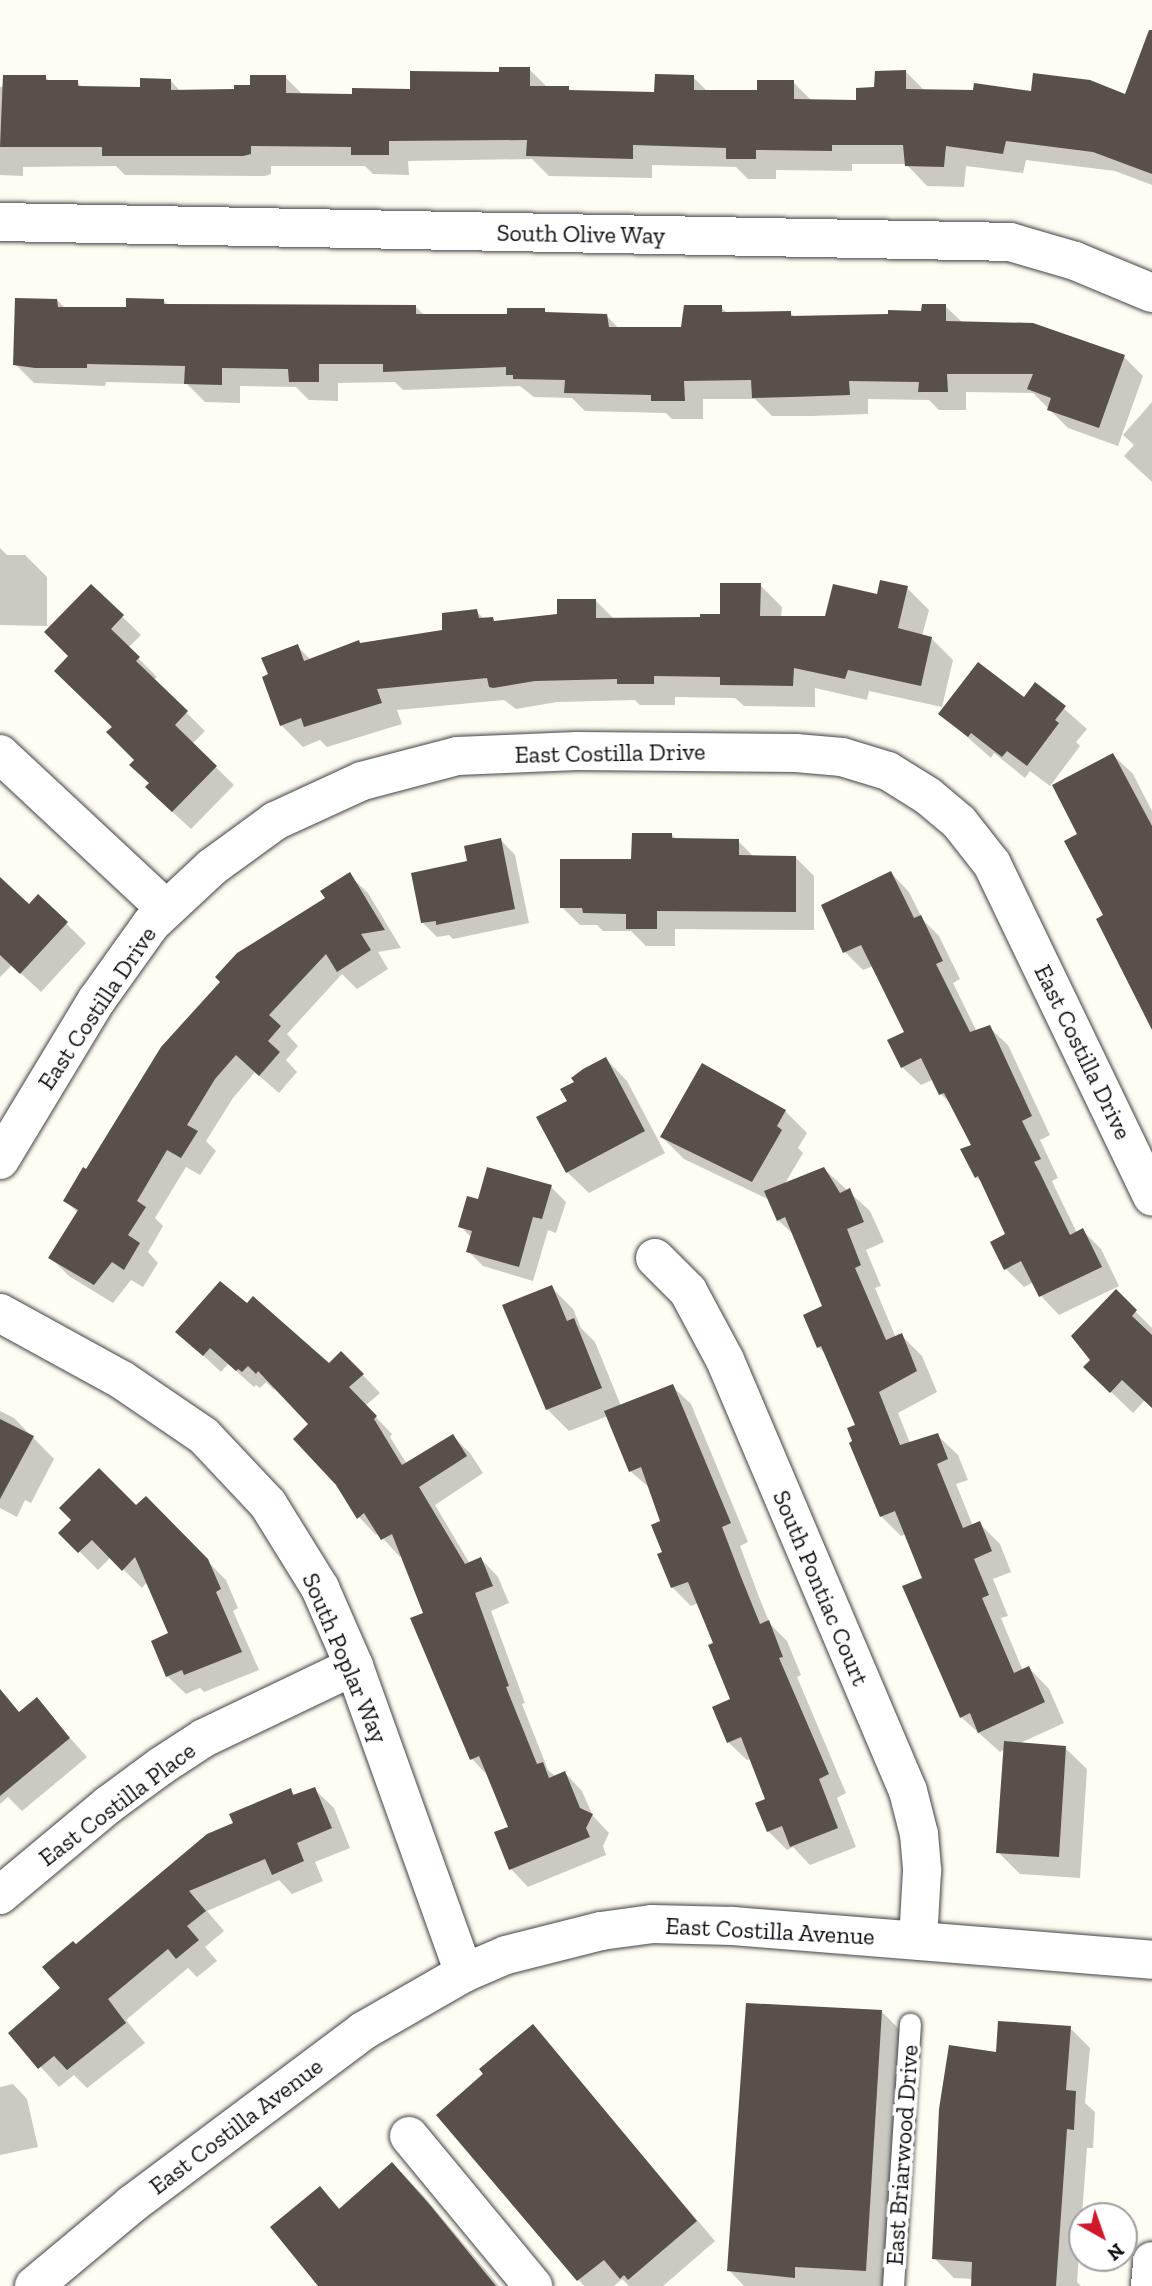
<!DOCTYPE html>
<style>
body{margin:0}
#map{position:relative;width:1152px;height:2286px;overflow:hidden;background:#fffcf3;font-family:"Zilla Slab",serif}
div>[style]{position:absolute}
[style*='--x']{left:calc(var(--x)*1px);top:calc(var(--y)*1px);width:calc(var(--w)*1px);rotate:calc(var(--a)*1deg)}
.shadow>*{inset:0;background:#0003}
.building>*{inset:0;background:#5a504b}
.roads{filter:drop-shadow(0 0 2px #434343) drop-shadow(0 0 2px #434343)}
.service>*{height:21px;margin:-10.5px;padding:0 10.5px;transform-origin:10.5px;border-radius:10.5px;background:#fff}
.minor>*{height:38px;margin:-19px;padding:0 19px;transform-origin:19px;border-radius:19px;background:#fff}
span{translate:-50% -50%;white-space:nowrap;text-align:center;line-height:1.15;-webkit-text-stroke:7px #fff;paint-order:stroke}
.street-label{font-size:24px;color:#101010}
.north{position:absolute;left:1068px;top:2202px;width:70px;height:70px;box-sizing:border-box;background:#fff;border:2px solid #9f9f9f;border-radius:50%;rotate:140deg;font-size:19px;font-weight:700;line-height:28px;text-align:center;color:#101010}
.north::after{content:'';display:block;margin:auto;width:24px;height:32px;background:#d0182a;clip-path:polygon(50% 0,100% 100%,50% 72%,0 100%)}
</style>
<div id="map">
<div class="shadow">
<div style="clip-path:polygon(529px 69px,548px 88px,568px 88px,572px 92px,656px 94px,693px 77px,708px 92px,759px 92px,793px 82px,812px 101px,858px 101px,906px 72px,925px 91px,1126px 96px,1152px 87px,1152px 185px,1115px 171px,1026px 160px,1023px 173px,966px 166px,964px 187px,927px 186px,906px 164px,852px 164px,852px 171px,776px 170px,776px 179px,748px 179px,736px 167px,652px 165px,652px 178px,549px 176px,532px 159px,408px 161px,409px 175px,373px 174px,365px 166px,271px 166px,271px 174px,265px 176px,125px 175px,116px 166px,23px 167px,23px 176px,0 175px,0 87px,45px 77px,51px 82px,77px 82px,83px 88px,142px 89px,170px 80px,181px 92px,236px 91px,285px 77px,303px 95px,354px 96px,412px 91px)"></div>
<div style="clip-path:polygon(57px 300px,65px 308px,127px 309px,164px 301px,169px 306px,415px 306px,425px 316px,509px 316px,544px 310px,548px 314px,606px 315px,619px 329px,683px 329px,721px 307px,728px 314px,790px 313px,795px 317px,923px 313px,945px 306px,963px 323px,1124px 357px,1143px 376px,1118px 446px,1068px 428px,1033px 393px,966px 392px,966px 410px,939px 410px,929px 400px,868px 399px,868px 414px,812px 416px,772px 416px,755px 399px,703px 399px,703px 419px,672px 419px,666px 413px,585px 411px,572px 398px,534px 397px,520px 386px,403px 390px,395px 382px,338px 383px,338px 401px,309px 400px,296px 387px,240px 386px,240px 403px,205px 402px,187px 384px,106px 382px,105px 386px,34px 383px,15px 364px)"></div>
<div style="clip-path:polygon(1152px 402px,1152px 482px,1124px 456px,1134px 445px,1123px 435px)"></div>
<div style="clip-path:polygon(0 548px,7px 555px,25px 555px,47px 577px,47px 626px,0 625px)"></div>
<div style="clip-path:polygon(760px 585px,782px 607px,781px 618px,827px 618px,878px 596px,907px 588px,929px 610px,922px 636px,931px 638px,953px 660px,942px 707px,869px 691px,867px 700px,815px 688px,815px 707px,744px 706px,735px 698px,675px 697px,675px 705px,640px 705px,635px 700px,557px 702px,516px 709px,504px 700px,397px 710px,402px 724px,327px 747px,320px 740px,303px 747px,281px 725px,297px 646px,311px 660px,361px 645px,444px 632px,476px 611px,485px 620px,496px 622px,559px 616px,595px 600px,614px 619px,702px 619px,722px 616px)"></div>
<div style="clip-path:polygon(91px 586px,141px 635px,128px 648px,157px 677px,153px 680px,205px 731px,192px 744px,234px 785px,191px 829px,166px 806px,70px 656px)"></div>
<div style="clip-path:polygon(1036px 684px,1087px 729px,1076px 742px,1080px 746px,1050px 786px,1030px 771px,1025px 778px,994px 753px,991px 758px,941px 714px,1025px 700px)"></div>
<div style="clip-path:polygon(1113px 755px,1133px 774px,1152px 811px,1152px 1011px,1106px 916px,1080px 835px)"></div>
<div style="clip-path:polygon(671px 834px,677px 840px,738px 841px,754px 857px,795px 857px,814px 876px,814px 930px,675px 929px,675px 946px,646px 946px,631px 931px,603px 931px,597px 925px,580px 925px,562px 907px)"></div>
<div style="clip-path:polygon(501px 840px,515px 855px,529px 923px,453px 939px,449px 935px,437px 937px,423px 923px,469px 862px)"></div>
<div style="clip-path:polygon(891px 873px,909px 892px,923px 920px,939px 936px,960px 979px,953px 983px,977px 1032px,989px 1027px,1008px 1045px,1050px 1135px,1040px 1140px,1058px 1178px,1052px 1181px,1057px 1192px,1077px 1233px,1083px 1231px,1101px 1249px,1119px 1286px,1059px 1315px,1041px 1296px,1034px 1282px,1024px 1287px,1006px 1269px,1007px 1235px,984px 1184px,976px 1177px,973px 1145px,953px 1106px,941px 1094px,934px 1079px,921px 1085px,902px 1067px,906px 1033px,873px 966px,863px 970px,845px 952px)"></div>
<div style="clip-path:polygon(349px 875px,368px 893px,401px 948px,378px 952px,388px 969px,357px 989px,342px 974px,287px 1034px,298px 1046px,286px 1060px,297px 1072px,279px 1093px,255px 1072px,233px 1098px,206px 1141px,216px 1151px,200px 1175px,186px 1167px,155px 1218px,163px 1226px,148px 1252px,158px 1263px,143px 1287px,131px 1280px,113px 1303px,69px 1276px,51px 1258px,78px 1213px,66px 1201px,87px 1171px)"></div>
<div style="clip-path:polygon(0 880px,29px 906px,38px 896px,86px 943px,41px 992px,12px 965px,0 977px)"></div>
<div style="clip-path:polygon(606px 1059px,627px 1081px,665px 1153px,589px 1193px,567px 1172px,569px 1101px,576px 1083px)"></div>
<div style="clip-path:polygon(702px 1065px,785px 1111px,807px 1133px,798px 1148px,803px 1153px,784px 1185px,824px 1169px,870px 1211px,884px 1242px,866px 1250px,881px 1286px,875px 1288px,896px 1338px,901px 1335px,922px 1356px,937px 1392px,898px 1413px,910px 1443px,937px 1435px,958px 1455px,968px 1480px,956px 1484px,973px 1526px,979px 1523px,1000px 1544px,1011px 1572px,993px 1579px,1008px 1616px,1001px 1618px,1023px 1671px,1029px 1668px,1049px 1689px,1064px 1723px,1018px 1744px,1065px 1748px,1087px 1769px,1080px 1878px,1020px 1874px,998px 1852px,1006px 1749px,1000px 1752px,961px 1717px,924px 1579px,906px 1534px,901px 1536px,881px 1516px,857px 1426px,826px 1354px,818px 1347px,824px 1307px,794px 1235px,778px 1220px,770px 1200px,684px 1159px,662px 1137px)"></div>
<div style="clip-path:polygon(551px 1187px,566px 1202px,556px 1233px,548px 1230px,533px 1281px,483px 1266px,468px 1251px,472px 1238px,460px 1226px,479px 1201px)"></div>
<div style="clip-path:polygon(551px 1287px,573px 1309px,581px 1328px,595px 1342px,621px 1406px,672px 1386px,691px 1404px,748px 1542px,740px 1546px,759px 1597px,770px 1624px,787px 1641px,801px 1675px,797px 1677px,846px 1793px,837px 1798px,856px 1847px,810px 1865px,793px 1847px,787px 1850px,768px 1831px,767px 1800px,751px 1759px,747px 1760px,728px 1742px,732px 1700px,715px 1644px,698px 1603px,691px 1606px,672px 1587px,664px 1553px,662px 1522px,651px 1489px,630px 1471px,608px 1416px,569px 1431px,547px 1409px)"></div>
<div style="clip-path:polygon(1116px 1292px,1152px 1328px,1152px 1406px,1145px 1400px,1133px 1413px,1107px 1388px,1092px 1360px)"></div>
<div style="clip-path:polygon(178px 1332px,358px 1370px,380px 1393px,365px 1406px,392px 1434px,390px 1437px,407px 1464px,452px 1436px,470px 1453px,483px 1473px,435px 1505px,470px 1564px,481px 1559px,498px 1577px,509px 1603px,491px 1611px,525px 1703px,522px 1704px,548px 1770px,556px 1777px,565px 1773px,582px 1791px,593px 1816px,609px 1833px,603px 1846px,606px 1855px,528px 1887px,511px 1869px,510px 1828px,489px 1777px,472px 1759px,425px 1613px,402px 1555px,400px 1557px,378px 1533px,376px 1535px,359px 1517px,311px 1424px,276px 1387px,274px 1390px,266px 1382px,260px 1388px,256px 1385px,254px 1387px,228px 1364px,221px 1372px)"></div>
<div style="clip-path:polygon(0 1411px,14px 1418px,54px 1459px,31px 1503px,25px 1500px,17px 1517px,0 1508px)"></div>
<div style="clip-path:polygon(145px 1498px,226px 1580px,238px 1608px,233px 1611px,259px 1670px,204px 1692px,200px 1688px,186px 1694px,167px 1676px,171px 1634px,148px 1581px,142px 1588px,111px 1557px,98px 1570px,61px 1533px,136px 1507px)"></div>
<div style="clip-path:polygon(36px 1700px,87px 1757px,22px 1811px,8px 1797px,0 1804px,0 1718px,20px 1714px)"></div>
<div style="clip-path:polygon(314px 1789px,334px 1808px,350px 1848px,315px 1862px,323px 1881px,292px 1894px,279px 1880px,207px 1911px,224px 1931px,205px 1947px,217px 1961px,197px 1977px,188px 1968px,126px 2020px,145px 2043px,87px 2088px,74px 2075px,59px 2087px,10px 2033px,63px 1989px,76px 1946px,235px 1824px,290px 1790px,296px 1796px)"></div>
<div style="clip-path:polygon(881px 2011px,900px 2030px,884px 2286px,744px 2286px,729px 2270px)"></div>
<div style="clip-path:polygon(533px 2027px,715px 2241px,663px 2286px,629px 2286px,622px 2279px,614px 2286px,584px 2286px,438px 2115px)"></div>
<div style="clip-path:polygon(1070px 2028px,1090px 2048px,1085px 2103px,1095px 2112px,1093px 2148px,1087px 2148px,1077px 2282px,1081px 2286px,972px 2286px,973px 2279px,954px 2278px,934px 2258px,998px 2054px)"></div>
<div style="clip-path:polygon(13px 2084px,27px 2099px,38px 2147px,0 2155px,0 2087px)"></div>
<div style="clip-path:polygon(392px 2164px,422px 2194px,499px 2286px,320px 2286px,320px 2188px,341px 2210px)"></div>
</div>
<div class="building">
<div style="clip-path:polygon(1149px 30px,1152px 30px,1152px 174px,1093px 152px,1006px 141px,1003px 154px,946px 146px,944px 167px,905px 166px,903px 145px,832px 145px,832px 151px,756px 150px,756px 159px,726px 159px,726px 148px,633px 145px,633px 159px,526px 156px,527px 140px,389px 141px,389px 155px,351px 155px,351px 147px,251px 146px,251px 154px,243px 156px,102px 156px,102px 147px,0 147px,3px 75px,46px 75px,46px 80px,78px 80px,78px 86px,140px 87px,140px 78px,171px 79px,171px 90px,234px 89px,234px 85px,250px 85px,250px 75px,286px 75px,286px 93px,352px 94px,352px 88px,410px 89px,410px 71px,499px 72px,499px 67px,530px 67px,530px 86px,569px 86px,569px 90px,654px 92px,655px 74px,694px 75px,694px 90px,757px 90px,757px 80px,794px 80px,794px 99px,856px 100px,856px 88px,874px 87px,875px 71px,906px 70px,906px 89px,973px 90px,974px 83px,1031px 91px,1033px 73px,1090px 80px,1125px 94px)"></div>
<div style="clip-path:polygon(15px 298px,57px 299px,58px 307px,126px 307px,126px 298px,164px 299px,164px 304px,416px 305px,416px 314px,507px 314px,507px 308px,545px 308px,545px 312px,607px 314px,609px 327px,681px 327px,684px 305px,722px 305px,722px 312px,791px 311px,791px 316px,888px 314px,888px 310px,921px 311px,922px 304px,946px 304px,946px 321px,1033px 323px,1125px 355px,1099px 428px,1047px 410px,1051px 398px,1027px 389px,1033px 374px,947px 374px,948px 392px,918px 392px,919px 382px,849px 381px,850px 395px,792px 397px,752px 398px,751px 380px,684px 381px,685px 401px,651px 401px,651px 395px,564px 393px,565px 380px,513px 379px,513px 375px,506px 375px,506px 367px,383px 372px,383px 364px,319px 364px,319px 382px,289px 382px,288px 369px,222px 368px,222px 385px,184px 384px,185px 366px,87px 364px,87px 368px,35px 368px,13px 365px)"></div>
<div style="clip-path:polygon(880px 580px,908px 586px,898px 628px,932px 637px,921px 686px,848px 670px,845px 679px,794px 668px,793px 686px,720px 685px,720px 677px,654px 676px,654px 684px,617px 684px,617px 679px,535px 681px,493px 688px,489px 687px,487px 678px,377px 689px,382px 703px,304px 727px,301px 718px,280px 726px,262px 677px,268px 674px,261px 658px,298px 644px,304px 661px,359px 640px,360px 643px,442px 630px,442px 613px,477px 609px,479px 618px,493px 617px,494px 621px,557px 614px,557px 599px,596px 599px,596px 618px,700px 617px,700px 614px,720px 614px,720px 583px,761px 583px,760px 616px,825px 616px,833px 584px,877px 594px)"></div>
<div style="clip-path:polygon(91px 584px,124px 615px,111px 629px,140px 657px,136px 661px,188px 711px,175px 725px,217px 766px,172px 812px,145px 787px,149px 783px,129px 765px,134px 760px,106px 732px,112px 727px,54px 671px,68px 656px,44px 632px)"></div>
<div style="clip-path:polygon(978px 662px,1024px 697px,1035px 682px,1066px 706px,1055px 720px,1059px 723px,1027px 766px,1007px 751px,1002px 757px,971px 733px,968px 737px,938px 714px)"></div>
<div style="clip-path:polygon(1113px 753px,1152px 826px,1152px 1030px,1096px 919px,1103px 915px,1064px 841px,1077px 834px,1052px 785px)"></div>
<div style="clip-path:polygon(632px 833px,672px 833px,672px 838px,739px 839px,739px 855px,796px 856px,796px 912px,657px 911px,657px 929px,626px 929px,626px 914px,583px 913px,582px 908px,560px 908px,560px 859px,631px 859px)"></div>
<div style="clip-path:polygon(501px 838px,515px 909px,436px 925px,436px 921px,421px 923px,411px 873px,467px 861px,464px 846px)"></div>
<div style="clip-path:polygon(891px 871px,914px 918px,921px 915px,943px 961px,936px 964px,970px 1032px,990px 1025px,1032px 1116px,1022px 1121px,1041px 1159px,1034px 1162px,1039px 1171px,1070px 1235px,1083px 1228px,1102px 1267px,1039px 1297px,1021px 1261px,1004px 1270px,990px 1242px,1005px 1234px,978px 1176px,975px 1178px,960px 1149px,971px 1145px,944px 1093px,939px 1095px,921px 1058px,901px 1068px,887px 1040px,904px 1032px,861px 945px,843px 953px,821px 905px)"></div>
<div style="clip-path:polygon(350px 872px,385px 930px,361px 934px,371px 950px,337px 972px,326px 954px,269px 1015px,281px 1026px,268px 1041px,280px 1052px,259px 1076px,236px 1055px,215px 1079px,187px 1125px,198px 1131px,181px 1158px,167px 1150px,137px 1201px,146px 1207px,128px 1235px,140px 1243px,124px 1270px,112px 1262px,94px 1285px,48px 1258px,78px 1210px,63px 1201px,83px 1167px,86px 1169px,161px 1047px,220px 982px,215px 977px,237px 953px,325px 898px,320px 891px)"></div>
<div style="clip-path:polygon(0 877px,29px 904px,38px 894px,68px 922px,20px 974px,0 955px)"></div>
<div style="clip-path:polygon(606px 1057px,645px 1131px,566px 1173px,536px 1117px,567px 1101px,560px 1089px,574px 1082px,571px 1078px,583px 1069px)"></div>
<div style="clip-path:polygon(702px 1063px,786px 1110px,777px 1126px,782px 1130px,752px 1182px,660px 1137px)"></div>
<div style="clip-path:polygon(487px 1167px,552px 1185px,542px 1219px,533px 1217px,519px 1267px,466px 1252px,472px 1231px,458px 1227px,467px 1196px,478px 1199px)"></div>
<div style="clip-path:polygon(824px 1167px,840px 1193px,850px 1188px,864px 1222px,847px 1229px,861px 1265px,855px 1268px,886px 1340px,902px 1333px,917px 1371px,879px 1392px,900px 1445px,938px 1433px,948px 1459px,937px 1464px,963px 1528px,980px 1521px,992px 1551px,974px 1559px,989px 1595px,982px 1598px,1014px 1673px,1029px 1666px,1045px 1702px,978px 1733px,970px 1713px,960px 1718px,902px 1586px,922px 1578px,895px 1511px,880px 1517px,849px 1443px,852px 1441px,847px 1428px,855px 1425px,821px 1346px,817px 1348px,803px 1315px,822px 1306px,785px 1217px,777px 1221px,764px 1191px)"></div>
<div style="clip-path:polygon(220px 1281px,247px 1303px,253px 1296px,329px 1363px,341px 1351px,364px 1374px,349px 1387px,377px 1416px,374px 1419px,402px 1465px,453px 1434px,467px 1456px,419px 1487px,465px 1564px,481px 1557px,493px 1586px,475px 1593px,509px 1686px,506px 1687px,537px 1764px,543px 1762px,549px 1778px,565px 1771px,580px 1808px,593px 1814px,586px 1828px,590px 1837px,509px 1870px,494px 1832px,508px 1827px,479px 1756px,470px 1760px,410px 1618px,423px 1613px,392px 1534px,381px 1540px,364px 1513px,357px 1519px,336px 1485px,293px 1439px,308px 1424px,258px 1371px,256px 1374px,248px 1366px,242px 1372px,238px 1369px,236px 1371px,210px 1348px,203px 1356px,175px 1332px)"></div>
<div style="clip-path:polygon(552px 1285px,567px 1321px,574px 1318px,602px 1388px,546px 1410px,502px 1305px)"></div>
<div style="clip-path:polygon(1116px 1289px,1137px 1310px,1132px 1316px,1152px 1335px,1152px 1408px,1122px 1380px,1110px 1393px,1083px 1367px,1090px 1360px,1071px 1336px)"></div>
<div style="clip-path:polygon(673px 1384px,731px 1523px,722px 1527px,741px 1577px,760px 1624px,769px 1620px,783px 1657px,779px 1658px,829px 1774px,819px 1779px,838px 1828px,790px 1847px,782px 1826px,767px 1832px,755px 1803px,765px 1799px,741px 1737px,727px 1743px,712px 1707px,730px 1699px,708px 1645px,713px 1643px,688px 1582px,671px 1588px,657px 1554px,662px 1552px,651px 1525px,660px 1521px,641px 1467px,629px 1472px,604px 1411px)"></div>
<div style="clip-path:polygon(0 1419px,34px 1436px,0 1499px)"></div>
<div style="clip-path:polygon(99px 1468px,136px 1505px,146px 1496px,208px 1559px,221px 1589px,216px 1592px,242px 1652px,184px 1675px,182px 1670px,166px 1677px,151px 1641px,168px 1633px,135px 1557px,122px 1571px,92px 1540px,78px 1553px,58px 1533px,71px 1520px,59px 1508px)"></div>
<div style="clip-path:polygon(0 1689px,19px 1712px,37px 1697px,70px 1738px,0 1796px)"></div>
<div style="clip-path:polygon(1004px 1741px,1066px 1746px,1059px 1857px,996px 1853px)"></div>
<div style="clip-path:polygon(315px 1787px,332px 1828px,297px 1843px,304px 1861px,272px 1875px,265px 1859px,189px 1891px,206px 1911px,187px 1926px,199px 1940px,176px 1959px,168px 1949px,108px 1999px,126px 2023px,67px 2070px,54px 2056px,38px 2069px,8px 2033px,60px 1988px,42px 1967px,73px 1941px,76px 1944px,207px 1834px,233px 1823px,229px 1814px,291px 1788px,293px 1795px)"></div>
<div style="clip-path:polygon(746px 2003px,882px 2010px,866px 2271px,795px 2267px,795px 2278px,727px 2271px)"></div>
<div style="clip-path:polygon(998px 2021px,1071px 2026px,1066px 2090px,1076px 2091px,1074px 2130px,1067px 2129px,1056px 2286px,971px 2286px,972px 2262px,932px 2259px,939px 2109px,949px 2045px,996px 2052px)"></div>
<div style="clip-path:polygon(533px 2024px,697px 2221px,628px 2280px,624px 2275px,620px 2279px,604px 2260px,577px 2281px,436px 2115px,483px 2074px,479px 2069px)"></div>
<div style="clip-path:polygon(392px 2162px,430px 2205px,496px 2286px,318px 2286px,270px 2227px,320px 2186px,339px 2209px)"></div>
</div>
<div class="roads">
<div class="service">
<div style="--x:893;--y:2286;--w:263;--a:-86.3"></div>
</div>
<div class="minor">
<div style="--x:0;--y:222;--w:1010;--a:1.13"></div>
<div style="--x:1010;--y:242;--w:68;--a:16.3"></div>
<div style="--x:1075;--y:261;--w:83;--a:22.6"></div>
<div style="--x:0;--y:754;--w:227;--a:43"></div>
<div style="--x:0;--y:1160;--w:186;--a:-58.9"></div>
<div style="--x:96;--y:1001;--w:95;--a:-54.5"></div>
<div style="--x:151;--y:924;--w:83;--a:-43.1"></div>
<div style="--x:212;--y:867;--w:78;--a:-36.1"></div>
<div style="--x:275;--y:821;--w:96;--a:-24.7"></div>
<div style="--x:362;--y:781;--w:98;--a:-14.7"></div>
<div style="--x:457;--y:756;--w:120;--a:-2.4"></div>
<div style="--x:577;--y:751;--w:219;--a:0.5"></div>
<div style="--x:796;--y:753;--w:46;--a:5"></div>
<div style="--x:842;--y:757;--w:48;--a:16.9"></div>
<div style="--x:888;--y:771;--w:47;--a:32"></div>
<div style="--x:928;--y:796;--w:40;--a:40"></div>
<div style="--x:959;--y:822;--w:53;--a:51.8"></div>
<div style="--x:992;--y:864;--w:369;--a:64.3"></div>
<div style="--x:655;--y:1258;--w:47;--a:45"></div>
<div style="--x:688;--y:1291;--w:78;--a:61.8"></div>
<div style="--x:725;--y:1360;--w:468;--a:67"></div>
<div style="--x:908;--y:1791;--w:44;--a:75.7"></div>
<div style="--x:919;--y:1834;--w:37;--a:85"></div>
<div style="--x:922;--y:1871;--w:69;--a:93.3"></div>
<div style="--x:0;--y:1313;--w:139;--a:28.8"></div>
<div style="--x:122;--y:1380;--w:99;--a:34.3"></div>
<div style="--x:204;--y:1436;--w:93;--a:46.7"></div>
<div style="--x:268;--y:1504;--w:99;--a:58.2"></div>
<div style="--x:320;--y:1588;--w:85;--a:66.4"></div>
<div style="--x:354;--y:1666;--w:326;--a:70.3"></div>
<div style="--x:0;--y:1895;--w:141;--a:-39.8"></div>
<div style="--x:108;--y:1805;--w:66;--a:-36.3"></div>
<div style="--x:161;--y:1766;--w:51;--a:-33.1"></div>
<div style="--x:204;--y:1738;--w:166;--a:-25.6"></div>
<div style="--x:409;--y:2136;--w:195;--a:50.4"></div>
<div style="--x:34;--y:2286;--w:128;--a:-39.9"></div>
<div style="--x:132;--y:2204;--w:289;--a:-36.8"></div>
<div style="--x:363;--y:2031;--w:116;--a:-29.9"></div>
<div style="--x:464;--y:1973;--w:46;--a:-23.2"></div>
<div style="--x:506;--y:1955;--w:98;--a:-14.2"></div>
<div style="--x:601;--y:1931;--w:51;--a:-7.8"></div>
<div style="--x:652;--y:1924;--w:81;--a:1.4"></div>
<div style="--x:733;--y:1926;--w:420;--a:4.6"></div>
<div style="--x:1150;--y:2286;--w:25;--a:-85"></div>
</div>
</div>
<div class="street-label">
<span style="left:581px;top:234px;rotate:1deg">South Olive Way</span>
<span style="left:610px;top:753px;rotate:-1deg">East Costilla Drive</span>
<span style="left:97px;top:1008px;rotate:-56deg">East Costilla Drive</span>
<span style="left:1083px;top:1052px;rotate:64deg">East Costilla Drive</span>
<span style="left:821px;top:1588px;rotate:67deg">South Pontiac Court</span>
<span style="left:345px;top:1658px;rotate:67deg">South Poplar Way</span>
<span style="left:117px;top:1804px;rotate:-37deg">East Costilla Place</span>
<span style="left:770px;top:1931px;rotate:3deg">East Costilla Avenue</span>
<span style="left:236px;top:2126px;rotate:-37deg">East Costilla Avenue</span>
<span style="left:902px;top:2155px;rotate:-86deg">East Briarwood Drive</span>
</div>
<div class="north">N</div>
</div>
